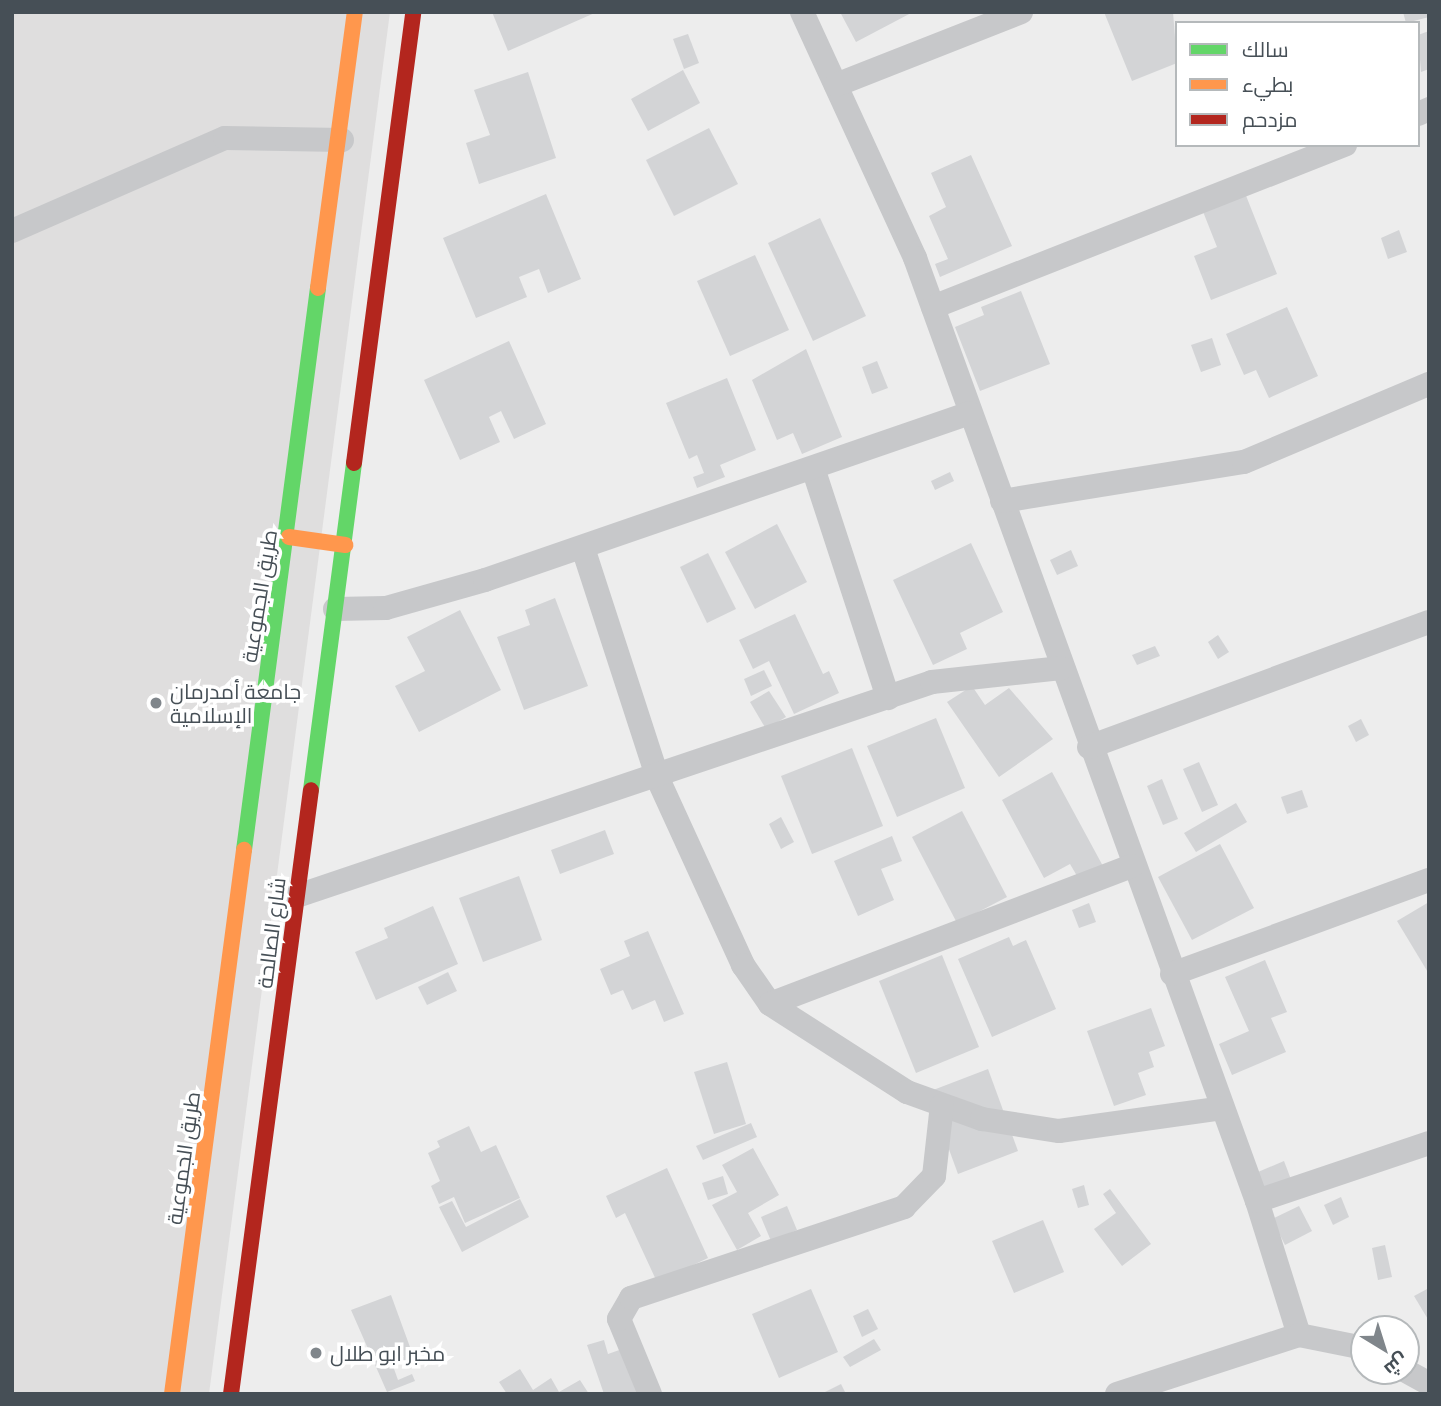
<!DOCTYPE html>
<meta charset="utf-8">
<style>
body{margin:0}
#map{position:relative;width:1441px;height:1406px;overflow:hidden;background:#ededed;font-family:Ubuntu,Cairo,sans-serif}
div>[style]{position:absolute}
[style*='--x']{left:calc(var(--x)*1px);top:calc(var(--y)*1px);width:calc(var(--w)*1px);rotate:calc(var(--a)*1deg)}
.education>*{inset:0;background:#dfdede}
.building>*{inset:0;background:#d3d4d6}
.street>*{height:24px;margin:-12px;padding:0 12px;transform-origin:12px;border-radius:12px;background:#c7c8ca}
.fast>*{height:16px;margin:-8px;padding:0 8px;transform-origin:8px;border-radius:8px;background:#63d668}
.slow>*{height:16px;margin:-8px;padding:0 8px;transform-origin:8px;border-radius:8px;background:#ff974d}
.jam>*{height:16px;margin:-8px;padding:0 8px;transform-origin:8px;border-radius:8px;background:#b3261e}
.dots>*{width:19px;height:19px;translate:-50% -50%;box-sizing:border-box;border:4px solid #fff;border-radius:50%}
span{translate:-50% -50%;white-space:nowrap;text-align:center;line-height:1.15;-webkit-text-stroke:7px #fff;paint-order:stroke}
.street-label{font-size:21px;color:#464f56}
.poi-label{font-size:21px;color:#464f56}
.left{translate:0 -50%;text-align:left}
.frame{position:absolute;inset:0;border:14px solid #464f56;pointer-events:none}
.legend{position:absolute;left:1175px;top:21px;width:245px;height:126px;box-sizing:border-box;background:#fff;border:2px solid #b5b9bb;margin:0;padding:9px 12px;list-style:none;font-size:21px;color:#464f56}
.legend li{display:flex;align-items:center;gap:14px;height:35px}
.legend b{width:35px;border:2px solid #b5b9bb}
.north{position:absolute;left:1350px;top:1315px;width:70px;height:70px;box-sizing:border-box;background:#fff;border:2px solid #b5b9bb;border-radius:50%;rotate:142deg;font-size:19px;font-weight:700;line-height:28px;text-align:center;color:#464f56}
.north::after{content:'';display:block;margin:auto;width:24px;height:32px;background:#80868b;clip-path:polygon(50% 0,100% 100%,50% 72%,0 100%)}
</style>
<div id="map">
<div class="education">
<div style="clip-path:polygon(12px 12px,390px 12px,209px 1394px,12px 1394px)"></div>
</div>
<div class="building">
<div style="clip-path:polygon(492px 12px,597px 12px,508px 51px)"></div>
<div style="clip-path:polygon(840px 12px,913px 12px,856px 42px)"></div>
<div style="clip-path:polygon(1104px 12px,1173px 12px,1177px 63px,1132px 81px)"></div>
<div style="clip-path:polygon(1403px 12px,1429px 12px,1429px 17px,1406px 23px)"></div>
<div style="clip-path:polygon(1429px 31px,1429px 69px,1421px 72px,1418px 35px)"></div>
<div style="clip-path:polygon(688px 34px,699px 63px,684px 69px,673px 39px)"></div>
<div style="clip-path:polygon(683px 70px,700px 103px,648px 131px,631px 99px)"></div>
<div style="clip-path:polygon(528px 72px,556px 158px,479px 184px,466px 143px,490px 135px,474px 90px)"></div>
<div style="clip-path:polygon(709px 128px,738px 184px,674px 216px,646px 160px)"></div>
<div style="clip-path:polygon(971px 155px,1012px 246px,940px 277px,935px 264px,948px 259px,929px 216px,946px 207px,931px 173px)"></div>
<div style="clip-path:polygon(1243px 188px,1277px 274px,1211px 300px,1194px 256px,1217px 247px,1200px 204px)"></div>
<div style="clip-path:polygon(546px 194px,581px 279px,548px 293px,539px 269px,519px 277px,527px 297px,476px 318px,443px 238px)"></div>
<div style="clip-path:polygon(820px 218px,866px 316px,813px 341px,768px 243px)"></div>
<div style="clip-path:polygon(1399px 230px,1407px 252px,1388px 259px,1381px 238px)"></div>
<div style="clip-path:polygon(755px 255px,789px 330px,730px 356px,697px 281px)"></div>
<div style="clip-path:polygon(1021px 291px,1050px 364px,980px 391px,955px 327px,984px 315px,981px 307px)"></div>
<div style="clip-path:polygon(1287px 307px,1318px 376px,1269px 398px,1256px 370px,1244px 375px,1226px 334px)"></div>
<div style="clip-path:polygon(1212px 338px,1221px 365px,1201px 372px,1191px 345px)"></div>
<div style="clip-path:polygon(509px 341px,546px 424px,514px 439px,501px 411px,489px 417px,500px 442px,460px 460px,424px 380px)"></div>
<div style="clip-path:polygon(806px 349px,842px 437px,802px 454px,793px 433px,777px 440px,752px 380px)"></div>
<div style="clip-path:polygon(877px 361px,888px 388px,872px 394px,862px 367px)"></div>
<div style="clip-path:polygon(727px 378px,756px 450px,720px 465px,725px 477px,697px 488px,693px 477px,704px 473px,697px 455px,689px 459px,666px 403px)"></div>
<div style="clip-path:polygon(950px 472px,954px 481px,935px 490px,931px 481px)"></div>
<div style="clip-path:polygon(777px 524px,807px 582px,755px 609px,725px 552px)"></div>
<div style="clip-path:polygon(971px 543px,1003px 612px,960px 633px,967px 649px,933px 665px,893px 580px)"></div>
<div style="clip-path:polygon(1071px 550px,1078px 566px,1057px 575px,1050px 560px)"></div>
<div style="clip-path:polygon(708px 553px,736px 609px,707px 623px,680px 567px)"></div>
<div style="clip-path:polygon(555px 598px,588px 686px,524px 710px,497px 637px,530px 625px,525px 610px)"></div>
<div style="clip-path:polygon(460px 610px,501px 690px,419px 732px,395px 686px,425px 671px,407px 637px)"></div>
<div style="clip-path:polygon(795px 614px,823px 674px,829px 671px,839px 693px,794px 714px,769px 661px,753px 669px,739px 640px)"></div>
<div style="clip-path:polygon(1218px 635px,1229px 652px,1218px 659px,1208px 642px)"></div>
<div style="clip-path:polygon(1155px 646px,1160px 656px,1137px 665px,1132px 655px)"></div>
<div style="clip-path:polygon(764px 670px,772px 686px,751px 696px,744px 679px)"></div>
<div style="clip-path:polygon(972px 686px,985px 705px,1009px 688px,1053px 739px,999px 777px,947px 702px)"></div>
<div style="clip-path:polygon(769px 691px,786px 717px,766px 729px,750px 702px)"></div>
<div style="clip-path:polygon(936px 718px,965px 788px,897px 817px,867px 746px)"></div>
<div style="clip-path:polygon(1361px 719px,1369px 735px,1356px 742px,1348px 726px)"></div>
<div style="clip-path:polygon(852px 748px,883px 826px,812px 854px,781px 776px)"></div>
<div style="clip-path:polygon(1199px 762px,1218px 805px,1202px 812px,1183px 769px)"></div>
<div style="clip-path:polygon(1052px 772px,1104px 868px,1080px 881px,1070px 864px,1044px 878px,1002px 800px)"></div>
<div style="clip-path:polygon(1162px 779px,1178px 819px,1163px 825px,1147px 786px)"></div>
<div style="clip-path:polygon(1302px 790px,1308px 807px,1287px 814px,1281px 797px)"></div>
<div style="clip-path:polygon(1236px 803px,1247px 822px,1196px 852px,1184px 833px)"></div>
<div style="clip-path:polygon(962px 811px,1007px 897px,957px 923px,912px 837px)"></div>
<div style="clip-path:polygon(781px 817px,794px 842px,781px 849px,769px 824px)"></div>
<div style="clip-path:polygon(605px 830px,614px 854px,560px 874px,551px 850px)"></div>
<div style="clip-path:polygon(892px 836px,902px 861px,881px 869px,894px 900px,858px 916px,834px 861px)"></div>
<div style="clip-path:polygon(1220px 844px,1254px 908px,1192px 940px,1158px 877px)"></div>
<div style="clip-path:polygon(519px 876px,542px 940px,483px 962px,459px 898px)"></div>
<div style="clip-path:polygon(1429px 902px,1429px 974px,1397px 921px)"></div>
<div style="clip-path:polygon(1089px 903px,1096px 922px,1079px 928px,1072px 910px)"></div>
<div style="clip-path:polygon(433px 906px,458px 964px,376px 1000px,355px 952px,388px 938px,384px 928px)"></div>
<div style="clip-path:polygon(648px 931px,684px 1014px,664px 1022px,655px 1000px,632px 1010px,623px 990px,611px 995px,600px 969px,630px 956px,624px 941px)"></div>
<div style="clip-path:polygon(1009px 937px,1013px 946px,1026px 940px,1056px 1009px,992px 1037px,958px 959px)"></div>
<div style="clip-path:polygon(942px 955px,979px 1047px,916px 1073px,879px 981px)"></div>
<div style="clip-path:polygon(1265px 960px,1287px 1012px,1271px 1018px,1286px 1052px,1232px 1075px,1219px 1044px,1249px 1031px,1225px 977px)"></div>
<div style="clip-path:polygon(448px 972px,457px 991px,427px 1005px,418px 987px)"></div>
<div style="clip-path:polygon(1151px 1008px,1165px 1046px,1149px 1052px,1154px 1067px,1138px 1073px,1146px 1095px,1114px 1106px,1087px 1031px)"></div>
<div style="clip-path:polygon(727px 1062px,746px 1124px,714px 1134px,694px 1072px)"></div>
<div style="clip-path:polygon(988px 1069px,1018px 1151px,958px 1174px,928px 1092px)"></div>
<div style="clip-path:polygon(751px 1123px,757px 1137px,703px 1160px,696px 1146px)"></div>
<div style="clip-path:polygon(469px 1126px,481px 1152px,496px 1145px,520px 1198px,465px 1223px,454px 1197px,439px 1204px,431px 1186px,440px 1181px,428px 1153px,440px 1147px,437px 1141px)"></div>
<div style="clip-path:polygon(753px 1148px,779px 1195px,748px 1213px,761px 1236px,737px 1250px,712px 1205px,737px 1192px,722px 1165px)"></div>
<div style="clip-path:polygon(1284px 1161px,1292px 1182px,1266px 1192px,1258px 1172px)"></div>
<div style="clip-path:polygon(667px 1168px,708px 1258px,657px 1282px,625px 1213px,616px 1218px,606px 1196px)"></div>
<div style="clip-path:polygon(723px 1176px,728px 1194px,708px 1200px,702px 1183px)"></div>
<div style="clip-path:polygon(1084px 1185px,1089px 1205px,1078px 1208px,1072px 1189px)"></div>
<div style="clip-path:polygon(1110px 1189px,1151px 1244px,1122px 1266px,1094px 1229px,1116px 1213px,1103px 1194px)"></div>
<div style="clip-path:polygon(1341px 1197px,1349px 1217px,1333px 1225px,1324px 1205px)"></div>
<div style="clip-path:polygon(520px 1199px,529px 1217px,462px 1252px,439px 1207px,452px 1201px,466px 1227px)"></div>
<div style="clip-path:polygon(787px 1206px,797px 1230px,771px 1241px,761px 1217px)"></div>
<div style="clip-path:polygon(1299px 1206px,1312px 1231px,1285px 1245px,1272px 1219px)"></div>
<div style="clip-path:polygon(1043px 1220px,1064px 1272px,1014px 1293px,992px 1241px)"></div>
<div style="clip-path:polygon(1385px 1245px,1392px 1277px,1378px 1280px,1372px 1248px)"></div>
<div style="clip-path:polygon(1429px 1288px,1429px 1321px,1414px 1296px)"></div>
<div style="clip-path:polygon(811px 1289px,838px 1352px,779px 1378px,752px 1314px)"></div>
<div style="clip-path:polygon(391px 1295px,414px 1358px,393px 1366px,398px 1380px,412px 1374px,415px 1381px,387px 1392px,351px 1310px)"></div>
<div style="clip-path:polygon(868px 1309px,878px 1329px,862px 1337px,853px 1316px)"></div>
<div style="clip-path:polygon(874px 1339px,881px 1350px,850px 1367px,843px 1357px)"></div>
<div style="clip-path:polygon(604px 1340px,608px 1354px,625px 1348px,641px 1394px,604px 1394px,587px 1345px)"></div>
<div style="clip-path:polygon(520px 1369px,533px 1390px,551px 1378px,559px 1392px,580px 1380px,589px 1394px,507px 1394px,499px 1382px)"></div>
<div style="clip-path:polygon(841px 1384px,846px 1394px,821px 1394px)"></div>
</div>
<div class="street">
<div style="--x:802;--y:12;--w:271;--a:65.3"></div>
<div style="--x:915;--y:258;--w:1003;--a:70.07"></div>
<div style="--x:1257;--y:1201;--w:140;--a:72.6"></div>
<div style="--x:836;--y:85;--w:199;--a:-21.5"></div>
<div style="--x:1418;--y:114;--w:12;--a:-24"></div>
<div style="--x:12;--y:231;--w:232;--a:-23.6"></div>
<div style="--x:225;--y:138;--w:117;--a:1"></div>
<div style="--x:933;--y:307;--w:443;--a:-21.5"></div>
<div style="--x:814;--y:471;--w:239;--a:71.9"></div>
<div style="--x:1002;--y:501;--w:245;--a:-9.2"></div>
<div style="--x:1244;--y:462;--w:201;--a:-22.9"></div>
<div style="--x:583;--y:548;--w:243;--a:72"></div>
<div style="--x:658;--y:779;--w:205;--a:65.4"></div>
<div style="--x:743;--y:965;--w:47;--a:55.3"></div>
<div style="--x:770;--y:1004;--w:163;--a:32.7"></div>
<div style="--x:907;--y:1092;--w:80;--a:19.8"></div>
<div style="--x:982;--y:1119;--w:78;--a:8.9"></div>
<div style="--x:1059;--y:1131;--w:165;--a:-8"></div>
<div style="--x:335;--y:609;--w:51;--a:-1.1"></div>
<div style="--x:386;--y:608;--w:103;--a:-15.8"></div>
<div style="--x:485;--y:580;--w:513;--a:-19"></div>
<div style="--x:1089;--y:747;--w:362;--a:-20.2"></div>
<div style="--x:297;--y:896;--w:670;--a:-18.62"></div>
<div style="--x:932;--y:682;--w:130;--a:-6.2"></div>
<div style="--x:1172;--y:974;--w:274;--a:-20.1"></div>
<div style="--x:770;--y:1004;--w:387;--a:-20.9"></div>
<div style="--x:1257;--y:1201;--w:182;--a:-18.6"></div>
<div style="--x:1406;--y:1371;--w:26;--a:29"></div>
<div style="--x:650;--y:1394;--w:81;--a:-112.5"></div>
<div style="--x:619;--y:1319;--w:24;--a:-60"></div>
<div style="--x:631;--y:1298;--w:288;--a:-18.4"></div>
<div style="--x:904;--y:1207;--w:43;--a:-45.9"></div>
<div style="--x:934;--y:1176;--w:71;--a:-83.6"></div>
<div style="--x:1117;--y:1394;--w:191;--a:-18"></div>
<div style="--x:1299;--y:1335;--w:66;--a:11.3"></div>
</div>
<div class="fast">
<div style="--x:311;--y:790;--w:330;--a:-82.5"></div>
<div style="--x:244;--y:850;--w:567;--a:-82.5"></div>
</div>
<div class="slow">
<div style="--x:318;--y:288;--w:278;--a:-82.4"></div>
<div style="--x:289;--y:537;--w:57;--a:8.1"></div>
<div style="--x:172;--y:1394;--w:549;--a:-82.46"></div>
</div>
<div class="jam">
<div style="--x:354;--y:463;--w:455;--a:-82.5"></div>
<div style="--x:231;--y:1394;--w:609;--a:-82.46"></div>
</div>
<div class="dots">
<div style="left:156px;top:703px;background:#80868b"></div>
<div style="left:316px;top:1353px;background:#80868b"></div>
</div>
<div class="street-label">
<span style="left:259px;top:596px;rotate:-81deg">طريق الجموعية</span>
<span style="left:271px;top:933px;rotate:-83deg">شارع الصالحة</span>
<span style="left:183px;top:1158px;rotate:-82deg">طريق الجموعية</span>
</div>
<div class="poi-label">
<span class="left" style="left:170px;top:703px">جامعة أمدرمان<br>الإسلامية</span>
<span class="left" style="left:330px;top:1353px">مخبر ابو طلال</span>
</div>
<div class="frame"></div>
<ul class="legend">
<li><b style="height:9px;background:#63d668"></b>سالك</li>
<li><b style="height:9px;background:#ff974d"></b>بطيء</li>
<li><b style="height:9px;background:#b3261e"></b>مزدحم</li>
</ul>
<div class="north">ش</div>
</div>
